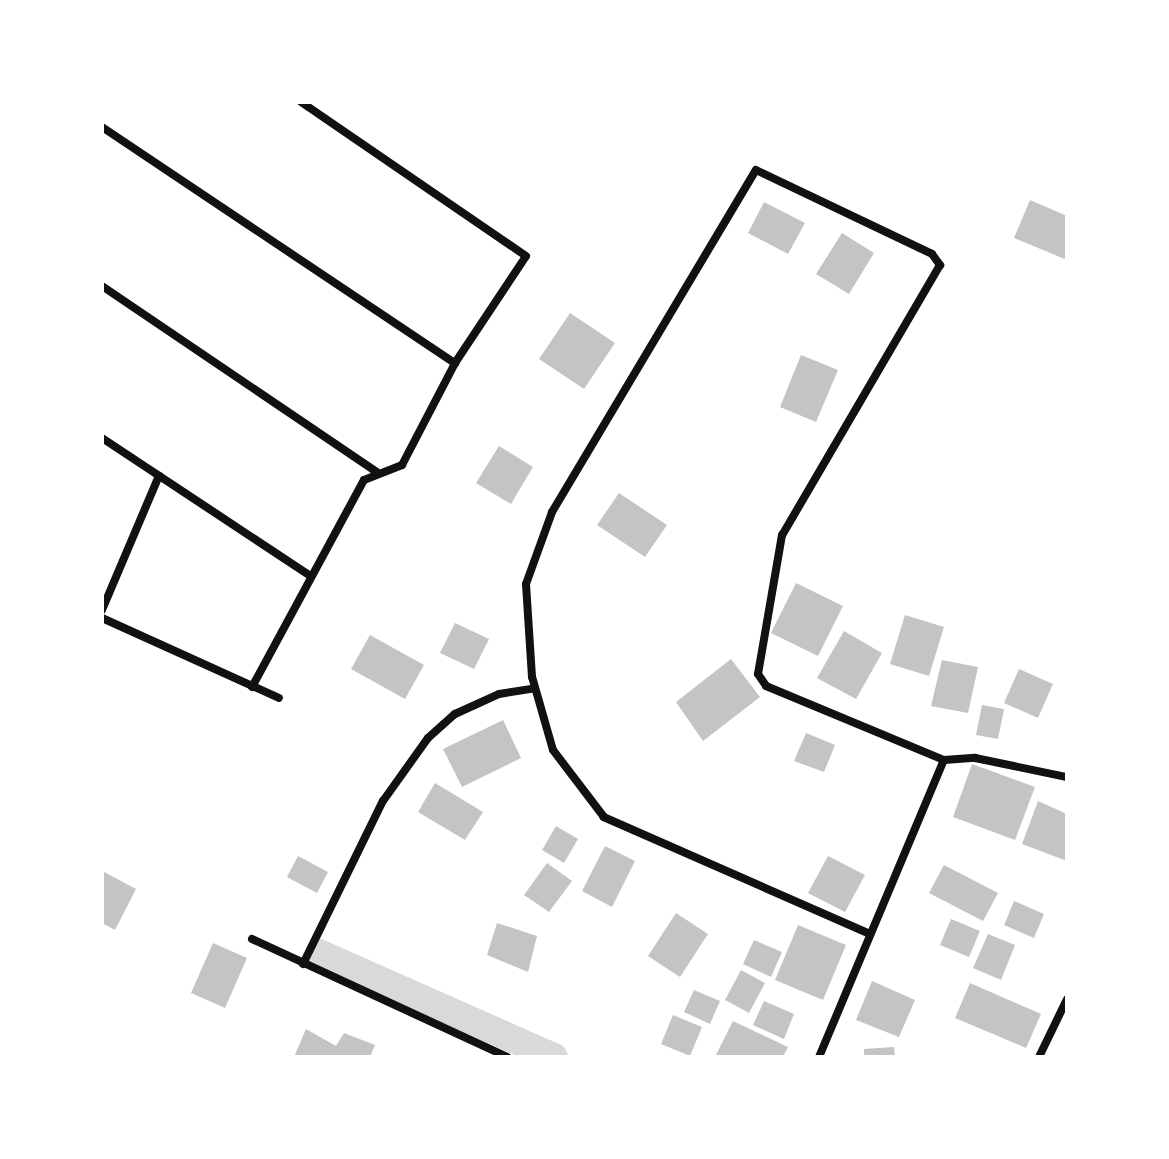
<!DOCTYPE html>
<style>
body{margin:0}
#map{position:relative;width:1169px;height:1159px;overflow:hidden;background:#fff;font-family:Barlow,sans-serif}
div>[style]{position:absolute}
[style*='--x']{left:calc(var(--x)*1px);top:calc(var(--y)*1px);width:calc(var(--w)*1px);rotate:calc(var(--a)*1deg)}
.canal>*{height:28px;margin:-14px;padding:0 14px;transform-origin:14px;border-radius:14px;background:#d9d9d9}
.building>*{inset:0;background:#c4c4c4}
.minor>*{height:8px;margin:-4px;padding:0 4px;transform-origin:4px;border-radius:4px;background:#111}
span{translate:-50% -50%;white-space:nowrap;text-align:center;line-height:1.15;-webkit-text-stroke:8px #fff;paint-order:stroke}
.frame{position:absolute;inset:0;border:104px solid #fff;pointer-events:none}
</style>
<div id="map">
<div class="canal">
<div style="--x:319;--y:953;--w:257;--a:23.9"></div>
</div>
<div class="building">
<div style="clip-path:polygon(1030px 200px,1067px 216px,1067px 260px,1014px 238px)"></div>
<div style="clip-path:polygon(764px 202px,805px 223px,788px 254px,748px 233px)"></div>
<div style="clip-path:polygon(842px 233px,874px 253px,849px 294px,816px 274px)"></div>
<div style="clip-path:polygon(570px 313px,615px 343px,584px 389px,539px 359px)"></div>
<div style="clip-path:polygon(801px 355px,838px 370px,816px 422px,780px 407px)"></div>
<div style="clip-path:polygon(499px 446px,533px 467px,511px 504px,476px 483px)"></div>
<div style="clip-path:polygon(619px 493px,667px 525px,645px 557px,597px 525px)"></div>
<div style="clip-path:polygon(796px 583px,843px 606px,818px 656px,771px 633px)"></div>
<div style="clip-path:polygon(905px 615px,944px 627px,929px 676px,890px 664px)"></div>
<div style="clip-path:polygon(455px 623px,489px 639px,474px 669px,440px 653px)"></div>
<div style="clip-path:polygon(844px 631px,882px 653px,856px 699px,817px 678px)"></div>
<div style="clip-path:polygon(370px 635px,424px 665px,405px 699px,351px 669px)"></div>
<div style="clip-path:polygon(731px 659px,760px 697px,703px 741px,676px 702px)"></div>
<div style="clip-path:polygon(942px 660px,978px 667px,968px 713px,931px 706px)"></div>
<div style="clip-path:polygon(1019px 669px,1053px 684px,1038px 718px,1004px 703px)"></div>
<div style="clip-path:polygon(982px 705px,1004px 709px,998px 739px,976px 735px)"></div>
<div style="clip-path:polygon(503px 720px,521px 758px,462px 787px,443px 749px)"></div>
<div style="clip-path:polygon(806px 733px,835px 745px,824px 772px,794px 761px)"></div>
<div style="clip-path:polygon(972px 764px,1035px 787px,1015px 840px,953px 817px)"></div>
<div style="clip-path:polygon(435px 783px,483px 812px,465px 840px,418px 812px)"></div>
<div style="clip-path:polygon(1038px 801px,1067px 814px,1067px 861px,1022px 844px)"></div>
<div style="clip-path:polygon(556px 826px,578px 839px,564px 863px,542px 850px)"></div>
<div style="clip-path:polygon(605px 846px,635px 861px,612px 907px,582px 891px)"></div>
<div style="clip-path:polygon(298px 856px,328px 872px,317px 893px,287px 877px)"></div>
<div style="clip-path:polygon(828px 856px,865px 875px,845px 912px,808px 893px)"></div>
<div style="clip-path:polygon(547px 863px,572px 881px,549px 912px,524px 895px)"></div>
<div style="clip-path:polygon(944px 865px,998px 893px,983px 921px,929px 893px)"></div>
<div style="clip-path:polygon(104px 872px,136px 889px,115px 930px,102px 923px)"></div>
<div style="clip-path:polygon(1014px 901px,1044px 914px,1034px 938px,1004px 925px)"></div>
<div style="clip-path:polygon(676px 913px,708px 934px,680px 977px,648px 956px)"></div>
<div style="clip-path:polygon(951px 919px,980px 931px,969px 957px,940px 945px)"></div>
<div style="clip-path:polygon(497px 923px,537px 936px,528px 972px,487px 955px)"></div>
<div style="clip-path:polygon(798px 925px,846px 945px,823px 1000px,775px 980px)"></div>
<div style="clip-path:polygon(988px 934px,1015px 945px,1001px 980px,973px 968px)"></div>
<div style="clip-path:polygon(754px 940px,782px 952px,771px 977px,743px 964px)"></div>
<div style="clip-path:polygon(213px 943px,247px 958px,225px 1008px,191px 993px)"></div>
<div style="clip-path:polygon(741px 970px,765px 983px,749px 1013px,725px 1000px)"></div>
<div style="clip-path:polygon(872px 981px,915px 1000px,899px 1037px,856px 1020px)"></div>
<div style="clip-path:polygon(970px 983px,1041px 1014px,1026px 1048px,955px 1018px)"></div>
<div style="clip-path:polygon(694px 990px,720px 1001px,710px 1024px,684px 1012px)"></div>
<div style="clip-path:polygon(764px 1001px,794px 1014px,784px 1039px,753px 1025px)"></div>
<div style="clip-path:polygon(673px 1015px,702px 1027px,690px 1056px,661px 1044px)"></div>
<div style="clip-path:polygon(733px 1021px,788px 1047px,783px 1057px,715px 1057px)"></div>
<div style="clip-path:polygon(306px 1029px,336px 1046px,344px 1033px,375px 1045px,370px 1057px,294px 1057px)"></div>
<div style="clip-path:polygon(894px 1047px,895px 1057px,864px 1057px,864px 1049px)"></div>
</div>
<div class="minor">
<div style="--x:102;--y:127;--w:425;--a:33.8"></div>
<div style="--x:102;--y:286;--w:332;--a:34.1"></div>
<div style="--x:102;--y:438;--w:248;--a:33.5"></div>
<div style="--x:102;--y:610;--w:146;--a:-67"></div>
<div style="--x:102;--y:618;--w:194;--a:24.3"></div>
<div style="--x:252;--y:687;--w:235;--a:-61.6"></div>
<div style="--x:364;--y:480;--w:41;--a:-21.5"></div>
<div style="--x:402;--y:465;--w:115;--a:-62.5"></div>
<div style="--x:455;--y:363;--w:128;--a:-56.4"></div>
<div style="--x:526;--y:256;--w:273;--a:-145.6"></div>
<div style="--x:870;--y:934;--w:291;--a:-156.3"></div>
<div style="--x:604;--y:817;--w:84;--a:-127.3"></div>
<div style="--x:553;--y:750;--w:76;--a:-106"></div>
<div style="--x:532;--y:677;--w:93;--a:-93.7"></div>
<div style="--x:526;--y:584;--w:77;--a:-70.1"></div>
<div style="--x:552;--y:512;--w:398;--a:-59.2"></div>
<div style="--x:756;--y:170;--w:195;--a:25.5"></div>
<div style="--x:932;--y:254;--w:14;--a:54"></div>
<div style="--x:940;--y:265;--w:313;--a:120.3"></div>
<div style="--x:782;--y:535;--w:141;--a:99.8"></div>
<div style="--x:758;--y:674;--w:14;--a:56"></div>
<div style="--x:766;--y:686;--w:193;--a:22.6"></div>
<div style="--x:944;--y:760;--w:31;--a:-4"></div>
<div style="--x:975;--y:758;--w:94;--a:11.7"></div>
<div style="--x:252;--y:939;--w:281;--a:24.8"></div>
<div style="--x:303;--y:964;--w:182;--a:-63.9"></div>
<div style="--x:383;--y:801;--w:77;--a:-54.5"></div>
<div style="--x:428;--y:738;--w:36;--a:-42"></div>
<div style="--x:455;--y:714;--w:48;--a:-24.4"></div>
<div style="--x:499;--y:694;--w:36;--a:-9"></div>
<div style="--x:819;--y:1057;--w:322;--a:-67.2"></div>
<div style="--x:1039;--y:1057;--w:64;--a:-64.2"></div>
</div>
<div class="frame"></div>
</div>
